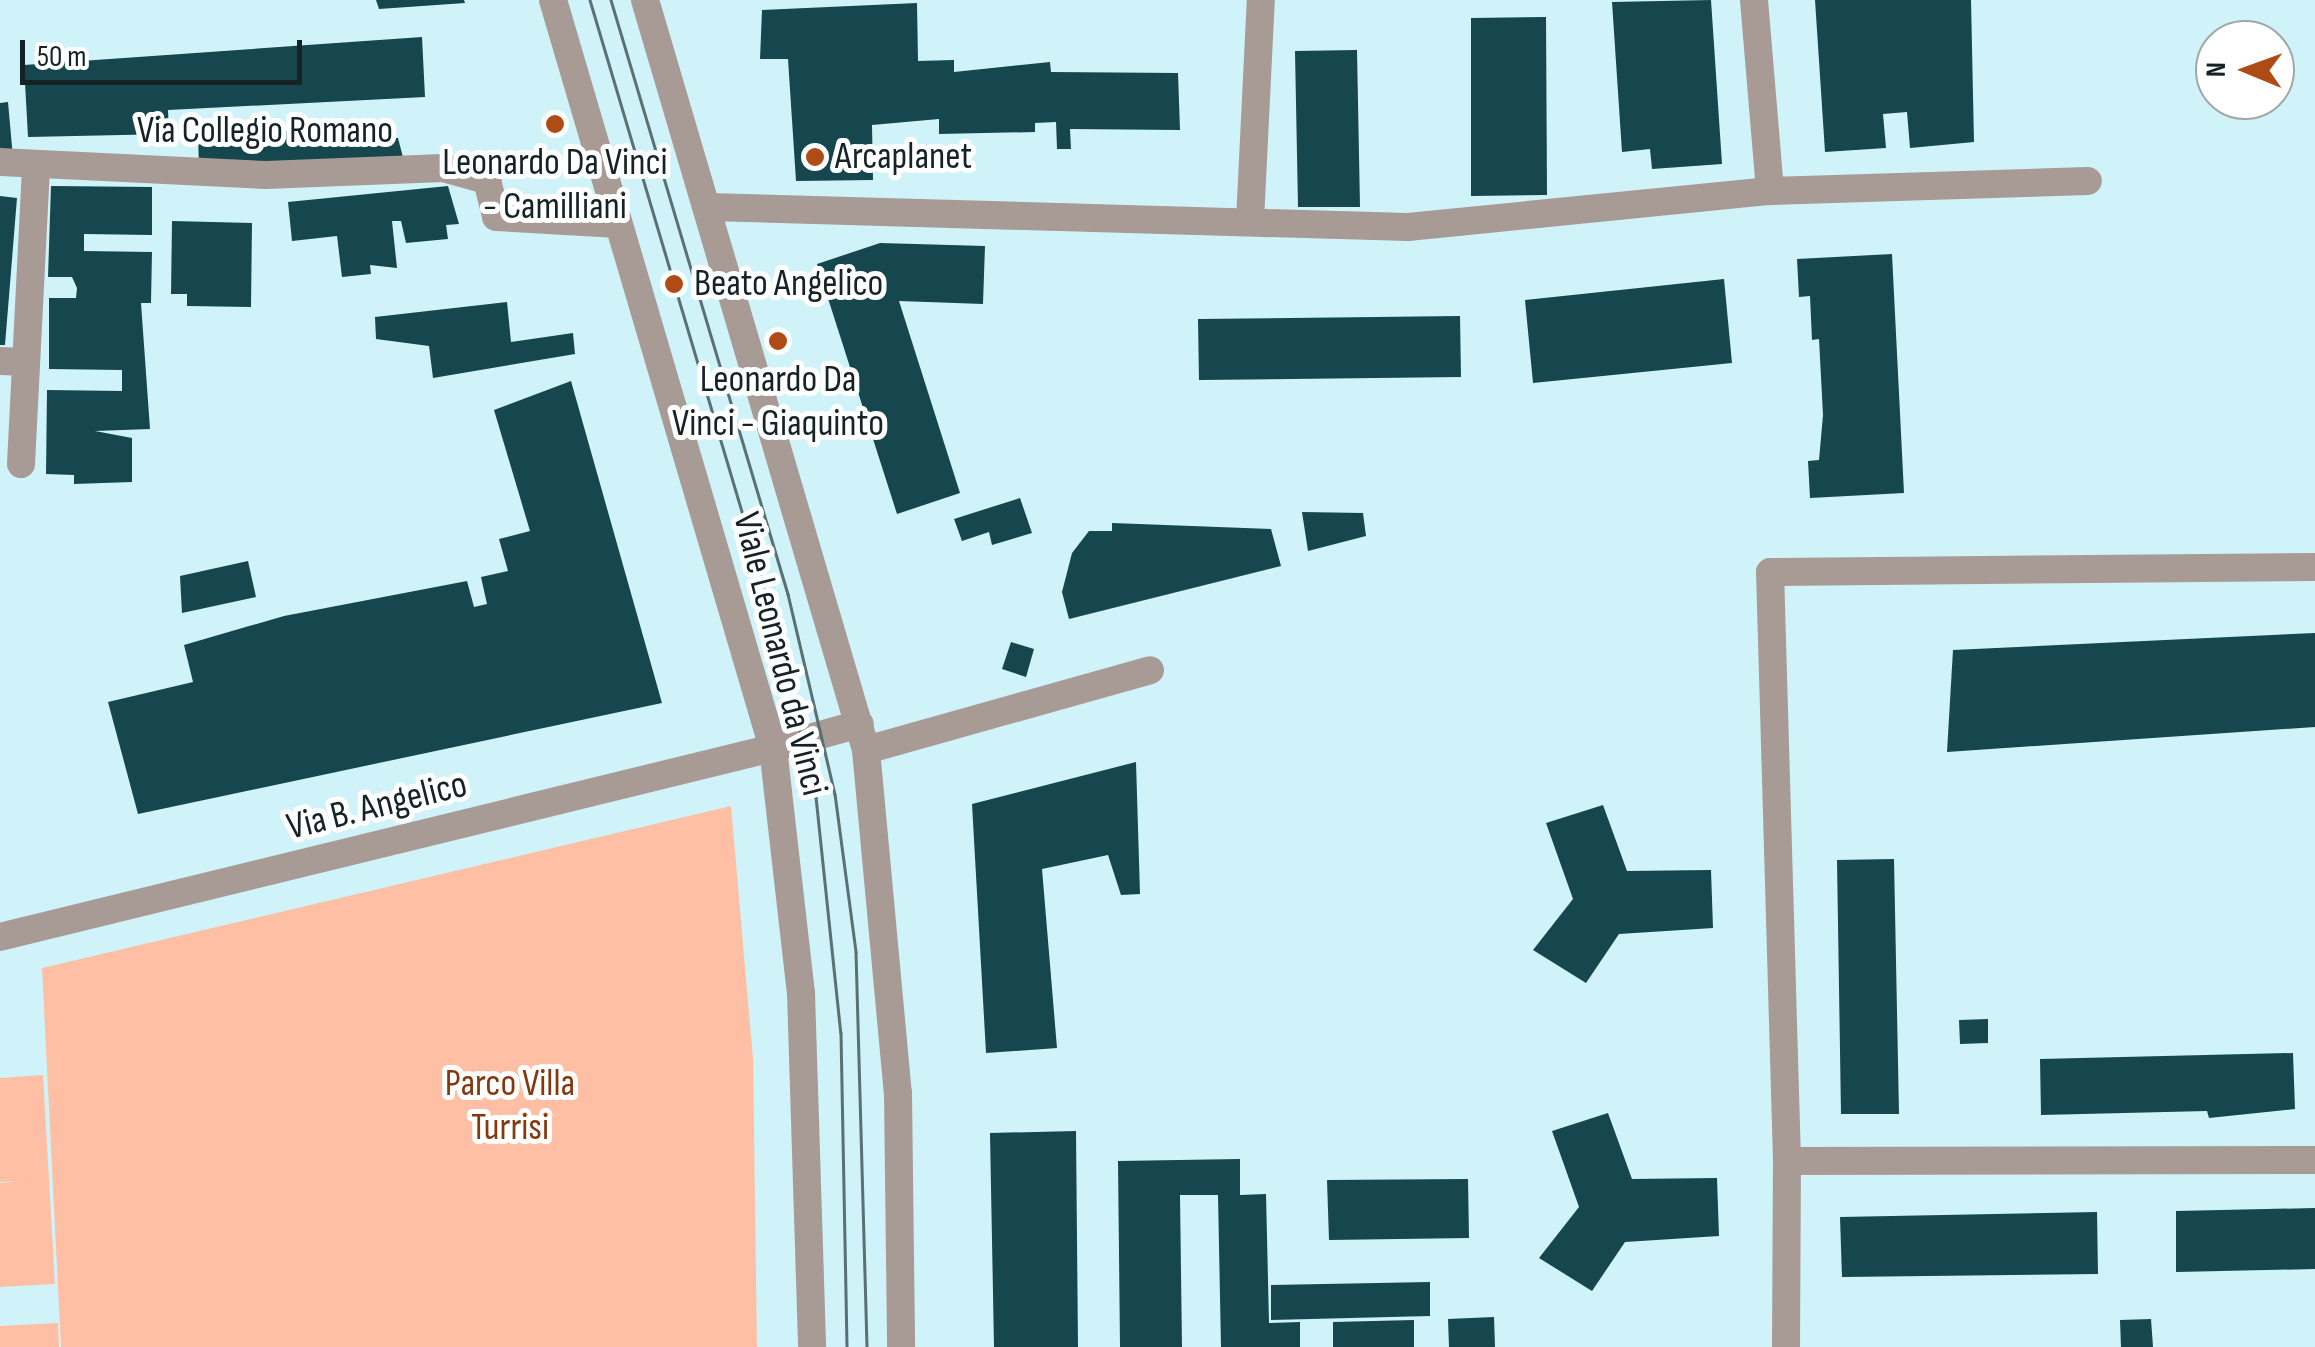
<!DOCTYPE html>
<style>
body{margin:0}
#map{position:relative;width:2315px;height:1347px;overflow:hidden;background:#cff3f9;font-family:"Sofia Sans Condensed",sans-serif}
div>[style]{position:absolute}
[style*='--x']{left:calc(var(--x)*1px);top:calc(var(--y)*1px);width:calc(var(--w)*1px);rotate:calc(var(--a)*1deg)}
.green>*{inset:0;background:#febfa4}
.building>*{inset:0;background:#16464e}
.minor>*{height:28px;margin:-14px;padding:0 14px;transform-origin:14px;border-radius:14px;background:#a89b96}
.tertiary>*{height:28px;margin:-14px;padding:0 14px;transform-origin:14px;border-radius:14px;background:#a89b96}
.tram>*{height:2.5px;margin:-1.25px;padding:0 1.25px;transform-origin:1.25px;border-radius:1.25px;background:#5a7074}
.dots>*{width:28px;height:28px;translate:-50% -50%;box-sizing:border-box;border:5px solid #fff;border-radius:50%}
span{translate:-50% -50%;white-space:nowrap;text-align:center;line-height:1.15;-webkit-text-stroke:10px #fff;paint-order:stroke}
.street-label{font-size:38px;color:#162326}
.poi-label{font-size:38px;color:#162326}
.left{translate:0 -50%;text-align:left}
.park-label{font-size:38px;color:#85380e}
.north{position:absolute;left:2195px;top:20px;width:100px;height:100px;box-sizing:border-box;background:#fff;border:2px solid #a2a7a8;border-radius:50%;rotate:271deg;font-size:28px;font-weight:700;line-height:40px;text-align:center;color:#162326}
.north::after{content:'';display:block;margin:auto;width:35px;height:45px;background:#af4b15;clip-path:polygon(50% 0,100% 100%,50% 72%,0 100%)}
.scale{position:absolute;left:20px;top:40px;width:282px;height:45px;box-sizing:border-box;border:5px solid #162326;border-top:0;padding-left:12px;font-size:30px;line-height:35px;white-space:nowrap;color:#162326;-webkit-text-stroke:8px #fff;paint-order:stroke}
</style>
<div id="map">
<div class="green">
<div style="clip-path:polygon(731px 806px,753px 1059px,757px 1347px,61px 1347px,42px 968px)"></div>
<div style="clip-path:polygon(43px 1075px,55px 1284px,0 1287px,0 1183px,21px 1181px,0 1182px,0 1078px)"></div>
<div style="clip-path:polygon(58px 1323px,59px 1347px,0 1347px,0 1326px)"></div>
</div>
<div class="building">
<div style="clip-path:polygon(376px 0,464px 0,465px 3px,379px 9px)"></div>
<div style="clip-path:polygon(1711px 0,1722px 164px,1652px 169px,1650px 149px,1622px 152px,1612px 2px)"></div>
<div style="clip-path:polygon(1815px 0,1971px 0,1974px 142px,1910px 148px,1907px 112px,1883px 114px,1886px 148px,1825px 152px)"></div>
<div style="clip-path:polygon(917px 3px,918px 61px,954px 60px,954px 72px,1050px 62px,1051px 72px,1178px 73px,1180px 130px,1070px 129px,1071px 149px,1057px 149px,1056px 122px,1035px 123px,1035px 132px,939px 134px,939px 119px,872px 125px,873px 180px,796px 181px,788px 59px,760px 59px,762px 10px)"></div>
<div style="clip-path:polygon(1546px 17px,1547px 195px,1471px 196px,1471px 18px)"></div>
<div style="clip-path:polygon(422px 37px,425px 97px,168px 110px,169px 134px,28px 137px,24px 65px)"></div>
<div style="clip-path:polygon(1357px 50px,1360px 207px,1298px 207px,1295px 51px)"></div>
<div style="clip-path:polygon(8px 102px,13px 158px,0 156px,0 103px)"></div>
<div style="clip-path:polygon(372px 128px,372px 138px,398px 138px,405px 165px,199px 168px,198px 134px)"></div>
<div style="clip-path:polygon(51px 186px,152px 187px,152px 235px,84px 234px,84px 251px,152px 252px,151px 303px,141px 303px,150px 429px,95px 431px,132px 438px,132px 482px,74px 484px,74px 475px,46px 474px,47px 390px,122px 391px,122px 370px,49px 369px,49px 298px,76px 298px,77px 288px,72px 277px,48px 277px)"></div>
<div style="clip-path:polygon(448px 186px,459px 224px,446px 225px,448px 239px,406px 243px,401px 221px,392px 221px,397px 268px,370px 265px,371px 274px,342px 277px,337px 236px,292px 241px,288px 202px)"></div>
<div style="clip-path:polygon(0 196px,17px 198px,5px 345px,0 345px)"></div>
<div style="clip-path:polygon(172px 221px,252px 223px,251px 307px,187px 306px,187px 294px,171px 294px)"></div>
<div style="clip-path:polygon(880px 243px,985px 246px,983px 304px,899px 301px,960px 493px,897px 514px,817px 264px)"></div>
<div style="clip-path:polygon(1892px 254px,1904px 493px,1810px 498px,1808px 461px,1819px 460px,1823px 415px,1819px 339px,1812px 340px,1810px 296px,1799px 297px,1797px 259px)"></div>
<div style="clip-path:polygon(1724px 279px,1732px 363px,1533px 383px,1525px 300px)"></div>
<div style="clip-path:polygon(507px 302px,511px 342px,573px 333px,575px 354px,433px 378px,429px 346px,376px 339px,375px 317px)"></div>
<div style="clip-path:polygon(1460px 316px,1461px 377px,1199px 380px,1198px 319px)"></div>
<div style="clip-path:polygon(571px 381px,662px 703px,138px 814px,108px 702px,193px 682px,184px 645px,284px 616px,467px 581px,474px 607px,487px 604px,481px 577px,508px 571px,499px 539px,530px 531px,494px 410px)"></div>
<div style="clip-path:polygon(1020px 498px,1032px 533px,992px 545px,989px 532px,962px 541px,954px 519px)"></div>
<div style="clip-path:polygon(1302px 512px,1363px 513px,1366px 536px,1308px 551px)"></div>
<div style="clip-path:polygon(1112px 523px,1271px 529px,1281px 566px,1069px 619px,1062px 592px,1072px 553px,1089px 531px,1112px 531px)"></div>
<div style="clip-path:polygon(248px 561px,256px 597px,182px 613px,180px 576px)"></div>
<div style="clip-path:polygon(2315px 633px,2315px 727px,1947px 752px,1953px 650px)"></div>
<div style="clip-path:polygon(1011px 642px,1034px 649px,1026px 677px,1002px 669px)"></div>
<div style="clip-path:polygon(1136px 762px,1140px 894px,1121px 895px,1108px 855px,1042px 869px,1057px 1048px,986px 1053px,972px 804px)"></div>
<div style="clip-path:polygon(1603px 805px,1627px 871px,1711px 870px,1713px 928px,1619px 934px,1586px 983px,1533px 950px,1573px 899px,1546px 823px)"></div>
<div style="clip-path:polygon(1894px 859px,1899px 1114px,1841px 1114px,1837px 860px)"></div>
<div style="clip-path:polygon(1988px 1019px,1988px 1043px,1960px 1044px,1959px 1020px)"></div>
<div style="clip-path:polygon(2293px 1053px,2295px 1109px,2209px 1118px,2207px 1111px,2041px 1115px,2040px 1059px)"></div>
<div style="clip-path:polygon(1608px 1113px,1632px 1179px,1717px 1178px,1719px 1236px,1625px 1242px,1592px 1291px,1539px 1258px,1579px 1207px,1552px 1131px)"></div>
<div style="clip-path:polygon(1076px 1131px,1078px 1347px,994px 1347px,990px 1133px)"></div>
<div style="clip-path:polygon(1240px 1159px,1240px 1195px,1266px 1194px,1269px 1323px,1300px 1322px,1300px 1347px,1221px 1347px,1218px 1195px,1180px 1195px,1182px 1347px,1120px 1347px,1118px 1161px)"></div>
<div style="clip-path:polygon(1468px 1179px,1469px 1238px,1329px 1240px,1327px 1180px)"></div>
<div style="clip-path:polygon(2315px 1208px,2315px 1269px,2176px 1272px,2176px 1211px)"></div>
<div style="clip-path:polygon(2097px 1212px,2098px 1274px,1842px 1277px,1840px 1217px)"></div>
<div style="clip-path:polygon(1430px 1282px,1430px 1316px,1271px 1320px,1271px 1285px)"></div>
<div style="clip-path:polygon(1494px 1317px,1495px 1347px,1449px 1347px,1448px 1319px)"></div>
<div style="clip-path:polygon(2151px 1319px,2153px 1347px,2121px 1347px,2120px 1320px)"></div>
<div style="clip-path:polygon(1414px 1320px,1414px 1347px,1333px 1347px,1333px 1322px)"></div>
</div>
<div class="minor">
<div style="--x:1754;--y:0;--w:192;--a:85.2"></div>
<div style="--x:0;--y:162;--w:266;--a:2.8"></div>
<div style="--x:266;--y:175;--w:177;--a:-2.3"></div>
<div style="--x:443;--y:168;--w:46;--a:15.3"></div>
<div style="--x:487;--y:180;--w:38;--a:76"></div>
<div style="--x:496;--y:217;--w:122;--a:3.3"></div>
<div style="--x:708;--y:207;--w:700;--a:1.64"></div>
<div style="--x:1408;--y:227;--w:364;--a:-5.7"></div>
<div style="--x:1770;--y:191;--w:318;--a:-1.8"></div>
<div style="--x:1250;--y:221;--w:221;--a:-87.2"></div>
<div style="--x:0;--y:361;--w:26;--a:2"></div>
<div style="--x:21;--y:464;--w:299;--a:-87.1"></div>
<div style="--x:866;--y:750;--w:295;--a:-15.7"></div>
<div style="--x:0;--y:937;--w:796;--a:-13.74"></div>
<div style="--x:1787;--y:1161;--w:589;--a:-91.65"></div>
<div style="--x:1770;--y:572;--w:545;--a:-0.53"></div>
<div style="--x:1786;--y:1347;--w:186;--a:-89.7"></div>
<div style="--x:1787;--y:1161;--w:528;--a:-0.11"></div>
</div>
<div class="tertiary">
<div style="--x:553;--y:0;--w:780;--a:73.61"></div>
<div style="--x:773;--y:748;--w:247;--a:83.5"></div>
<div style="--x:801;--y:993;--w:354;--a:88.2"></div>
<div style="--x:645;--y:0;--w:782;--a:73.58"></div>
<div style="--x:866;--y:750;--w:344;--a:84.7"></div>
<div style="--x:898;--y:1093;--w:254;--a:89.3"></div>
<div style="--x:773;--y:748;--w:90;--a:-15.4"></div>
</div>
<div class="tram">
<div style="--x:590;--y:0;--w:625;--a:73.45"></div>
<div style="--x:768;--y:599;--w:204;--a:76.4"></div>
<div style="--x:816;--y:797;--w:237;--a:84"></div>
<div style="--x:841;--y:1033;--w:314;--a:88.9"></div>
<div style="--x:611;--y:0;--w:620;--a:73.41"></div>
<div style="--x:788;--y:594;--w:205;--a:76.8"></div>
<div style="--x:835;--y:794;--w:159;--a:82.4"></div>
<div style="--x:856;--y:952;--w:395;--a:88.4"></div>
</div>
<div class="dots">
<div style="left:555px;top:124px;background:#af4b15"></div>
<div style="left:815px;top:157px;background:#af4b15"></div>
<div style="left:674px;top:284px;background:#af4b15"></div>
<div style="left:778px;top:341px;background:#af4b15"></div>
</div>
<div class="street-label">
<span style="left:265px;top:131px">Via Collegio Romano</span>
<span style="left:780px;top:654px;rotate:76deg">Viale Leonardo da Vinci</span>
<span style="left:377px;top:806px;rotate:-14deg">Via B. Angelico</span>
</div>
<div class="poi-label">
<span class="left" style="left:835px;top:157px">Arcaplanet</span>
<span style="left:555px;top:185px">Leonardo Da Vinci<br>- Camilliani</span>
<span class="left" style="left:694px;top:284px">Beato Angelico</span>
<span style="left:778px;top:402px">Leonardo Da<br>Vinci - Giaquinto</span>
</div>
<div class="park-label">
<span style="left:510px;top:1106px">Parco Villa<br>Turrisi</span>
</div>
<div class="north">N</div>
<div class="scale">50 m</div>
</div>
